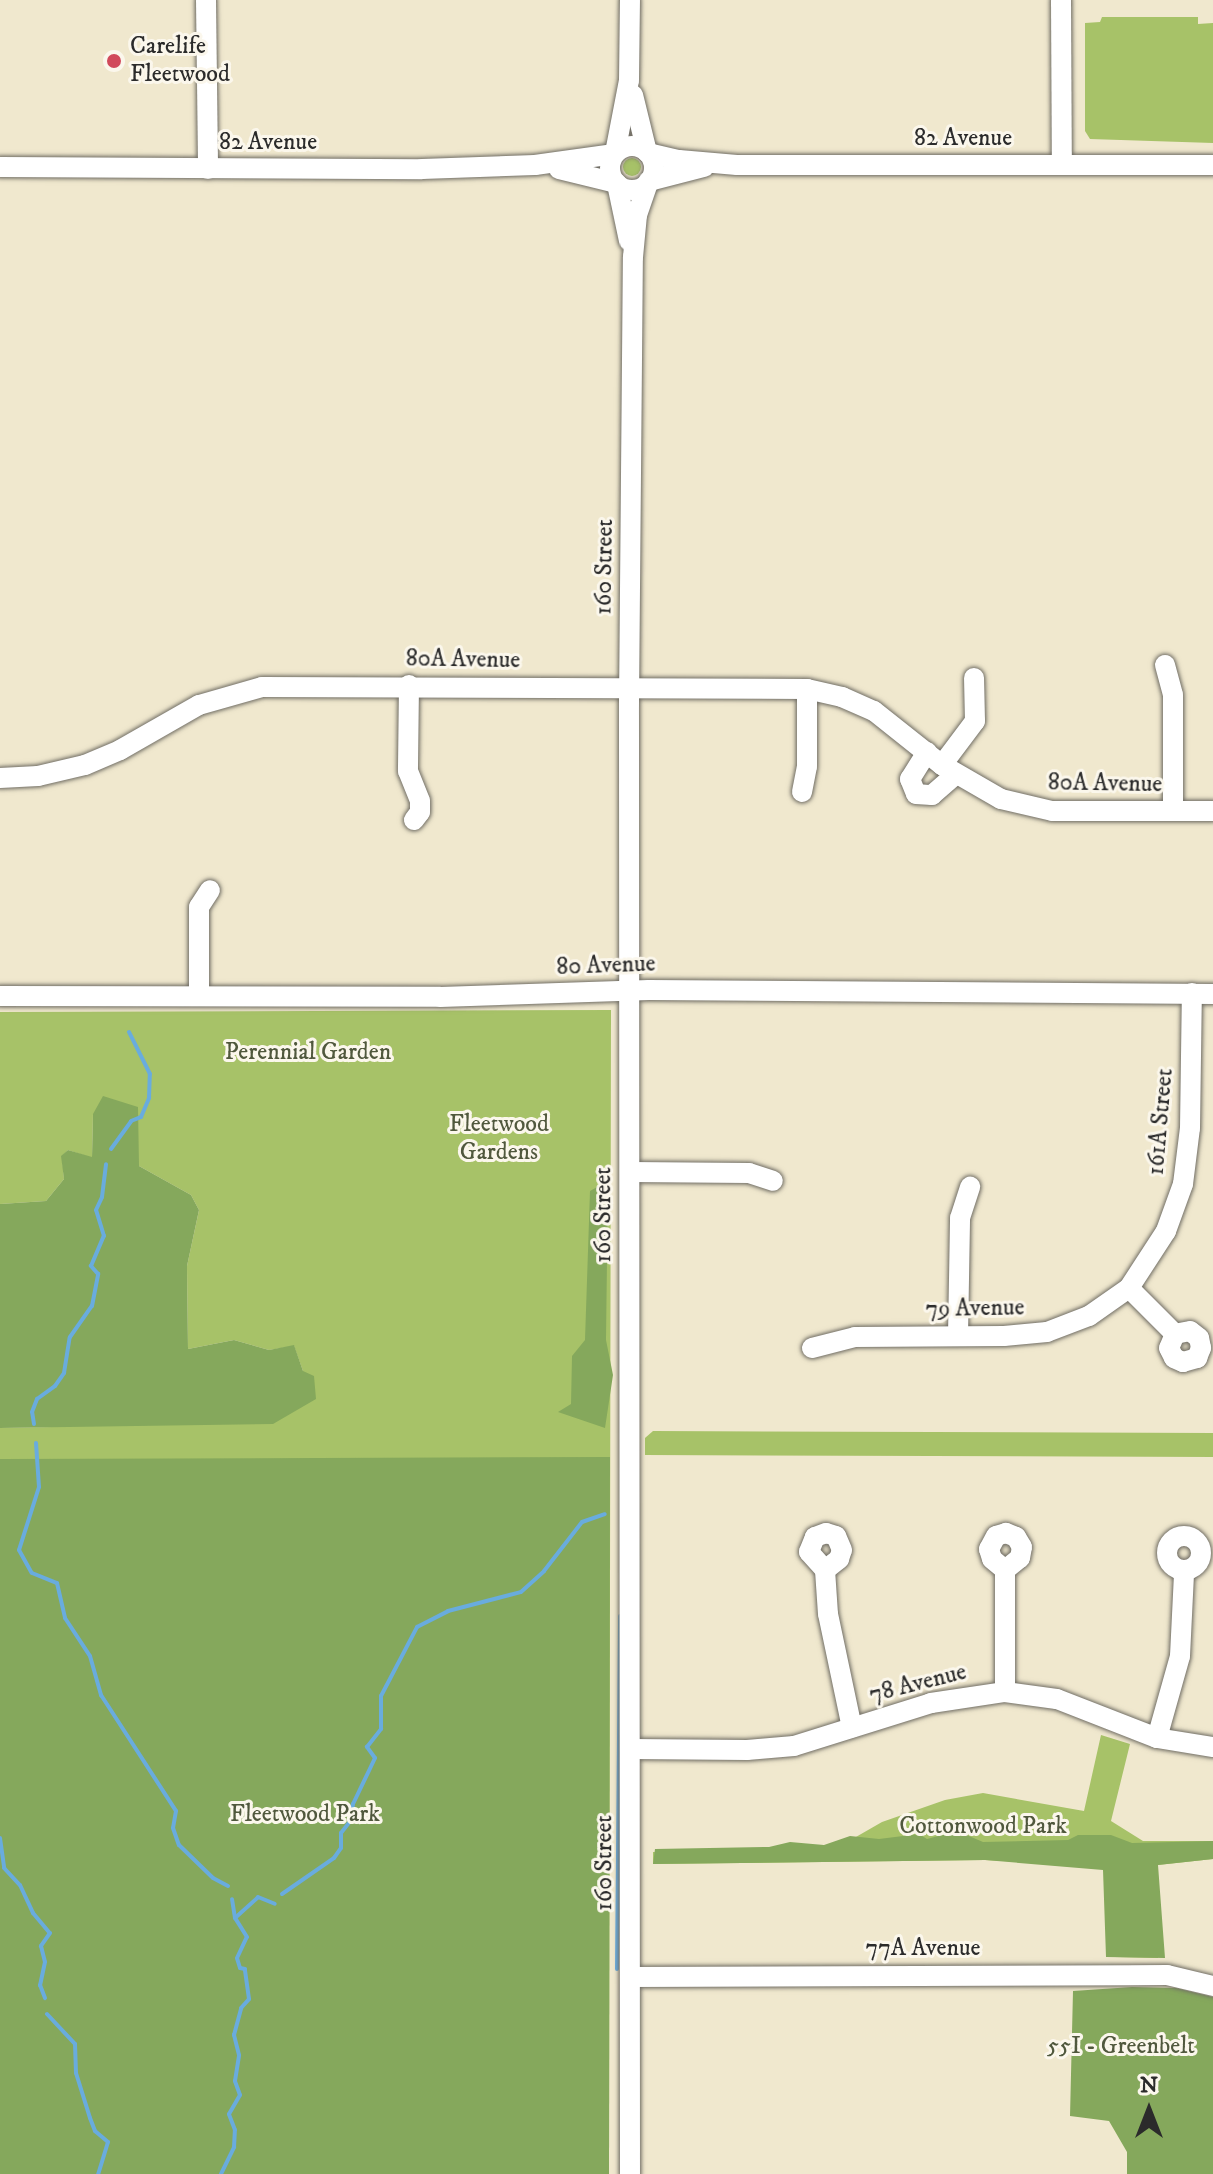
<!DOCTYPE html>
<style>
body{margin:0}
#map{position:relative;width:1213px;height:2174px;overflow:hidden;background:#f0e8ce;font-family:"IM FELL DW Pica",serif}
div>[style]{position:absolute}
[style*='--x']{left:calc(var(--x)*1px);top:calc(var(--y)*1px);width:calc(var(--w)*1px);rotate:calc(var(--a)*1deg)}
.green>*{inset:0;background:#a7c268}
.round{border-radius:50%}
.forest>*{inset:0;background:#85a85c}
.stream>*{height:4px;margin:-2px;padding:0 2px;transform-origin:2px;border-radius:2px;background:#69acde}
.roads{filter:drop-shadow(0 0 2px #706d64) drop-shadow(0 0 2px #706d64)}
.minor>*{height:20px;margin:-10px;padding:0 10px;transform-origin:10px;border-radius:10px;background:#fff}
.minor>.ring{margin:-10px;padding:0;box-sizing:content-box;background:none;border:20px solid #fff;border-radius:50%}
.dots>*{width:22px;height:22px;translate:-50% -50%;box-sizing:border-box;border:4px solid #fbf7ec;border-radius:50%}
span{translate:-50% -50%;white-space:nowrap;text-align:center;line-height:1.15;-webkit-text-stroke:6px #fbf7ec;paint-order:stroke}
.poi-label{font-size:24px;color:#2b2b2b}
.left{translate:0 -50%;text-align:left}
.street-label{font-size:24px;color:#2b2b2b}
.park-label{font-size:24px;color:#50583d}
.north{position:absolute;left:1109px;top:2070px;width:80px;height:80px;-webkit-text-stroke:6px #fbf7ec;paint-order:stroke;rotate:0deg;font-size:22px;font-weight:700;line-height:32px;text-align:center;color:#2b2b2b}
.north::after{content:'';display:block;margin:auto;width:28px;height:36px;background:#2b2b2b;clip-path:polygon(50% 0,100% 100%,50% 72%,0 100%)}
</style>
<div id="map">
<div class="green">
<div style="clip-path:polygon(1102px 17px,1198px 17px,1198px 24px,1213px 23px,1213px 143px,1090px 139px,1085px 131px,1085px 23px,1100px 22px)"></div>
<div class="round" style="left:623px;top:158px;width:18px;height:18px"></div>
<div style="clip-path:polygon(611px 1010px,609px 2174px,0 2174px,0 1428px,53px 1427px,303px 1371px,294px 1346px,269px 1350px,234px 1340px,188px 1349px,187px 1266px,199px 1210px,191px 1195px,139px 1166px,93px 1114px,92px 1158px,68px 1150px,62px 1156px,64px 1179px,46px 1201px,0 1204px,0 1012px)"></div>
<div style="clip-path:polygon(653px 1431px,1213px 1433px,1213px 1457px,645px 1455px,645px 1438px)"></div>
<div style="clip-path:polygon(1101px 1735px,1130px 1744px,1111px 1821px,1143px 1841px,1213px 1841px,1213px 1859px,1148px 1866px,1158px 1958px,1115px 1957px,1118px 1867px,985px 1860px,653px 1864px,653px 1852px,835px 1849px,882px 1822px,945px 1800px,983px 1793px,1084px 1811px)"></div>
</div>
<div class="forest">
<div style="clip-path:polygon(103px 1096px,138px 1107px,139px 1166px,191px 1195px,199px 1210px,187px 1266px,188px 1349px,234px 1340px,269px 1350px,294px 1345px,303px 1371px,314px 1376px,316px 1399px,273px 1424px,0 1428px,0 1204px,46px 1201px,64px 1179px,61px 1156px,68px 1150px,92px 1157px,93px 1114px)"></div>
<div style="clip-path:polygon(608px 1181px,606px 1340px,613px 1375px,605px 1428px,558px 1412px,571px 1404px,572px 1356px,585px 1340px,590px 1191px)"></div>
<div style="clip-path:polygon(610px 1457px,609px 2174px,0 2174px,0 1459px)"></div>
<div style="clip-path:polygon(957px 1831px,983px 1842px,1068px 1840px,1078px 1835px,1111px 1835px,1132px 1843px,1213px 1841px,1213px 1859px,1158px 1865px,1165px 1958px,1106px 1957px,1103px 1870px,985px 1860px,653px 1864px,655px 1849px,769px 1847px,790px 1842px,824px 1845px,850px 1836px,879px 1839px,919px 1834px,927px 1839px)"></div>
<div style="clip-path:polygon(1132px 1987px,1176px 1988px,1213px 1997px,1213px 2174px,1127px 2174px,1127px 2152px,1109px 2121px,1070px 2116px,1073px 1991px)"></div>
</div>
<div class="stream">
<div style="--x:111;--y:1149;--w:34;--a:-54"></div>
<div style="--x:131;--y:1121;--w:11;--a:-22"></div>
<div style="--x:141;--y:1117;--w:21;--a:-67"></div>
<div style="--x:149;--y:1098;--w:24;--a:-88"></div>
<div style="--x:150;--y:1074;--w:47;--a:-116.6"></div>
<div style="--x:34;--y:1424;--w:12;--a:-99"></div>
<div style="--x:32;--y:1412;--w:14;--a:-69"></div>
<div style="--x:37;--y:1399;--w:22;--a:-36"></div>
<div style="--x:55;--y:1386;--w:16;--a:-55"></div>
<div style="--x:64;--y:1373;--w:36;--a:-81"></div>
<div style="--x:70;--y:1337;--w:38;--a:-55"></div>
<div style="--x:92;--y:1306;--w:33;--a:-79"></div>
<div style="--x:98;--y:1274;--w:11;--a:-131"></div>
<div style="--x:91;--y:1266;--w:33;--a:-67"></div>
<div style="--x:104;--y:1236;--w:27;--a:-107"></div>
<div style="--x:96;--y:1210;--w:14;--a:-65"></div>
<div style="--x:102;--y:1197;--w:33;--a:-83"></div>
<div style="--x:36;--y:1443;--w:44;--a:86.1"></div>
<div style="--x:39;--y:1487;--w:66;--a:107.6"></div>
<div style="--x:19;--y:1550;--w:26;--a:61"></div>
<div style="--x:32;--y:1573;--w:27;--a:22"></div>
<div style="--x:57;--y:1583;--w:36;--a:77"></div>
<div style="--x:65;--y:1618;--w:45;--a:56.7"></div>
<div style="--x:90;--y:1656;--w:41;--a:74.2"></div>
<div style="--x:101;--y:1695;--w:138;--a:57.1"></div>
<div style="--x:176;--y:1811;--w:17;--a:100"></div>
<div style="--x:173;--y:1828;--w:18;--a:71"></div>
<div style="--x:179;--y:1845;--w:47;--a:44.1"></div>
<div style="--x:213;--y:1878;--w:17;--a:28"></div>
<div style="--x:0;--y:1838;--w:30;--a:82"></div>
<div style="--x:4;--y:1868;--w:23;--a:47"></div>
<div style="--x:20;--y:1885;--w:31;--a:65"></div>
<div style="--x:33;--y:1913;--w:26;--a:50"></div>
<div style="--x:50;--y:1933;--w:16;--a:125"></div>
<div style="--x:41;--y:1946;--w:16;--a:76"></div>
<div style="--x:45;--y:1962;--w:24;--a:102"></div>
<div style="--x:40;--y:1985;--w:14;--a:69"></div>
<div style="--x:282;--y:1894;--w:63;--a:-34.7"></div>
<div style="--x:334;--y:1858;--w:12;--a:-55"></div>
<div style="--x:341;--y:1848;--w:15;--a:-90"></div>
<div style="--x:341;--y:1833;--w:16;--a:-52"></div>
<div style="--x:351;--y:1820;--w:16;--a:-83"></div>
<div style="--x:353;--y:1804;--w:51;--a:-64.4"></div>
<div style="--x:375;--y:1758;--w:14;--a:-126"></div>
<div style="--x:367;--y:1747;--w:23;--a:-52"></div>
<div style="--x:381;--y:1729;--w:33;--a:-90"></div>
<div style="--x:381;--y:1696;--w:78;--a:-62.4"></div>
<div style="--x:417;--y:1627;--w:35;--a:-27"></div>
<div style="--x:448;--y:1611;--w:75;--a:-14.6"></div>
<div style="--x:521;--y:1592;--w:31;--a:-42"></div>
<div style="--x:544;--y:1571;--w:62;--a:-52.2"></div>
<div style="--x:582;--y:1522;--w:24;--a:-19"></div>
<div style="--x:235;--y:1918;--w:31;--a:-42"></div>
<div style="--x:258;--y:1897;--w:18;--a:22"></div>
<div style="--x:617;--y:1969;--w:353;--a:-89.5"></div>
<div style="--x:47;--y:2014;--w:41;--a:47"></div>
<div style="--x:75;--y:2044;--w:29;--a:88"></div>
<div style="--x:76;--y:2073;--w:47;--a:72.7"></div>
<div style="--x:90;--y:2118;--w:14;--a:69"></div>
<div style="--x:95;--y:2131;--w:17;--a:40"></div>
<div style="--x:108;--y:2142;--w:34;--a:107"></div>
<div style="--x:221;--y:2174;--w:30;--a:-64"></div>
<div style="--x:234;--y:2147;--w:17;--a:-87"></div>
<div style="--x:235;--y:2130;--w:17;--a:-111"></div>
<div style="--x:229;--y:2114;--w:22;--a:-60"></div>
<div style="--x:240;--y:2095;--w:15;--a:-110"></div>
<div style="--x:235;--y:2081;--w:26;--a:-81"></div>
<div style="--x:239;--y:2055;--w:21;--a:-104"></div>
<div style="--x:234;--y:2035;--w:28;--a:-75"></div>
<div style="--x:241;--y:2008;--w:12;--a:-48"></div>
<div style="--x:249;--y:1999;--w:30;--a:-98"></div>
<div style="--x:245;--y:1969;--w:5;--a:-169"></div>
<div style="--x:240;--y:1968;--w:10;--a:-107"></div>
<div style="--x:237;--y:1958;--w:23;--a:-65"></div>
<div style="--x:247;--y:1937;--w:22;--a:-122"></div>
<div style="--x:235;--y:1918;--w:19;--a:-99"></div>
</div>
<div class="roads">
<div class="minor">
<div style="--x:206;--y:0;--w:169;--a:89.3"></div>
<div style="--x:1061;--y:0;--w:164;--a:89.7"></div>
<div style="--x:633;--y:95;--w:59;--a:76.2"></div>
<div class="ring" style="left:610px;top:146px;width:24px;height:24px"></div>
<div style="--x:615;--y:153;--w:74;--a:-79.1"></div>
<div style="--x:629;--y:80;--w:80;--a:-89.3"></div>
<div style="--x:648;--y:153;--w:32;--a:13"></div>
<div style="--x:679;--y:160;--w:58;--a:4.9"></div>
<div style="--x:737;--y:165;--w:476;--a:0"></div>
<div style="--x:0;--y:167;--w:422;--a:0.3"></div>
<div style="--x:422;--y:169;--w:113;--a:-2"></div>
<div style="--x:535;--y:165;--w:80;--a:-7.9"></div>
<div style="--x:559;--y:169;--w:59;--a:13.8"></div>
<div style="--x:649;--y:181;--w:57;--a:-14.3"></div>
<div style="--x:617;--y:184;--w:58;--a:78.1"></div>
<div style="--x:1165;--y:665;--w:31;--a:75"></div>
<div style="--x:1173;--y:695;--w:116;--a:90"></div>
<div style="--x:409;--y:685;--w:86;--a:90.7"></div>
<div style="--x:408;--y:771;--w:32;--a:68"></div>
<div style="--x:420;--y:801;--w:11;--a:90"></div>
<div style="--x:420;--y:812;--w:10;--a:127"></div>
<div style="--x:927;--y:752;--w:32;--a:122"></div>
<div style="--x:910;--y:779;--w:16;--a:68"></div>
<div style="--x:916;--y:794;--w:16;--a:4"></div>
<div style="--x:932;--y:795;--w:32;--a:-41"></div>
<div style="--x:942;--y:765;--w:55;--a:-53.1"></div>
<div style="--x:975;--y:721;--w:43;--a:-91.3"></div>
<div style="--x:0;--y:778;--w:38;--a:-3"></div>
<div style="--x:38;--y:776;--w:48;--a:-13.2"></div>
<div style="--x:85;--y:765;--w:38;--a:-23"></div>
<div style="--x:120;--y:750;--w:91;--a:-29.7"></div>
<div style="--x:199;--y:705;--w:66;--a:-15.9"></div>
<div style="--x:262;--y:687;--w:545;--a:0.21"></div>
<div style="--x:807;--y:689;--w:36;--a:13"></div>
<div style="--x:842;--y:697;--w:35;--a:24"></div>
<div style="--x:874;--y:711;--w:87;--a:38.5"></div>
<div style="--x:942;--y:765;--w:68;--a:30"></div>
<div style="--x:1001;--y:799;--w:52;--a:13.2"></div>
<div style="--x:1052;--y:811;--w:161;--a:0"></div>
<div style="--x:802;--y:792;--w:26;--a:-79"></div>
<div style="--x:807;--y:766;--w:77;--a:-90"></div>
<div style="--x:199;--y:994;--w:87;--a:-90"></div>
<div style="--x:199;--y:907;--w:20;--a:-57"></div>
<div style="--x:0;--y:996;--w:440;--a:0.1"></div>
<div style="--x:440;--y:997;--w:209;--a:-1.9"></div>
<div style="--x:649;--y:990;--w:564;--a:0.41"></div>
<div style="--x:630;--y:1172;--w:119;--a:0.5"></div>
<div style="--x:749;--y:1173;--w:25;--a:18"></div>
<div style="--x:1129;--y:1288;--w:65;--a:45"></div>
<div style="--x:1175;--y:1334;--w:15;--a:113"></div>
<div style="--x:1169;--y:1348;--w:11;--a:63"></div>
<div style="--x:1174;--y:1358;--w:10;--a:24"></div>
<div style="--x:1183;--y:1362;--w:15;--a:-16"></div>
<div style="--x:1197;--y:1358;--w:11;--a:-68"></div>
<div style="--x:1201;--y:1348;--w:10;--a:-101"></div>
<div style="--x:1199;--y:1338;--w:11;--a:-142"></div>
<div style="--x:1190;--y:1331;--w:15;--a:169"></div>
<div style="--x:958;--y:1336;--w:118;--a:-89"></div>
<div style="--x:960;--y:1218;--w:33;--a:-72"></div>
<div style="--x:812;--y:1348;--w:44;--a:-14.3"></div>
<div style="--x:855;--y:1337;--w:149;--a:-0.4"></div>
<div style="--x:1004;--y:1336;--w:43;--a:-5.3"></div>
<div style="--x:1047;--y:1332;--w:45;--a:-20.9"></div>
<div style="--x:1089;--y:1316;--w:49;--a:-35"></div>
<div style="--x:1129;--y:1288;--w:68;--a:-57"></div>
<div style="--x:1166;--y:1231;--w:50;--a:-70.1"></div>
<div style="--x:1183;--y:1184;--w:56;--a:-82.9"></div>
<div style="--x:1190;--y:1128;--w:135;--a:-89.2"></div>
<div class="ring" style="left:1167px;top:1536px;width:14px;height:14px"></div>
<div style="--x:825;--y:1570;--w:18;--a:-38"></div>
<div style="--x:839;--y:1559;--w:9;--a:-72"></div>
<div style="--x:842;--y:1550;--w:15;--a:-113"></div>
<div style="--x:836;--y:1536;--w:10;--a:-163"></div>
<div style="--x:826;--y:1533;--w:12;--a:160"></div>
<div style="--x:815;--y:1537;--w:16;--a:112"></div>
<div style="--x:809;--y:1552;--w:24;--a:48"></div>
<div style="--x:825;--y:1570;--w:44;--a:86.1"></div>
<div style="--x:828;--y:1614;--w:116;--a:78.1"></div>
<div style="--x:1005;--y:1692;--w:122;--a:-90"></div>
<div style="--x:1005;--y:1570;--w:19;--a:-39"></div>
<div style="--x:1020;--y:1558;--w:11;--a:-80"></div>
<div style="--x:1022;--y:1547;--w:12;--a:-121"></div>
<div style="--x:1016;--y:1537;--w:11;--a:-158"></div>
<div style="--x:1006;--y:1533;--w:10;--a:163"></div>
<div style="--x:996;--y:1536;--w:15;--a:118"></div>
<div style="--x:989;--y:1549;--w:10;--a:73"></div>
<div style="--x:992;--y:1559;--w:17;--a:40"></div>
<div style="--x:1157;--y:1738;--w:85;--a:-74.3"></div>
<div style="--x:1180;--y:1656;--w:83;--a:-87.2"></div>
<div style="--x:631;--y:1749;--w:116;--a:0.5"></div>
<div style="--x:747;--y:1750;--w:47;--a:-4.9"></div>
<div style="--x:794;--y:1746;--w:144;--a:-17.4"></div>
<div style="--x:931;--y:1703;--w:75;--a:-8.5"></div>
<div style="--x:1005;--y:1692;--w:52;--a:7.7"></div>
<div style="--x:1057;--y:1699;--w:107;--a:21.3"></div>
<div style="--x:1157;--y:1738;--w:57;--a:9.1"></div>
<div style="--x:631;--y:1977;--w:536;--a:-0.21"></div>
<div style="--x:1167;--y:1975;--w:47;--a:13.4"></div>
<div style="--x:630;--y:2174;--w:1471;--a:-90.04"></div>
<div style="--x:629;--y:703;--w:446;--a:-89.5"></div>
<div style="--x:633;--y:257;--w:42;--a:-84.6"></div>
<div style="--x:637;--y:215;--w:36;--a:-71"></div>
</div>
</div>
<div class="dots">
<div style="left:114px;top:61px;background:#d1495b"></div>
</div>
<div class="poi-label">
<span class="left" style="left:130px;top:61px">Carelife<br>Fleetwood</span>
</div>
<div class="street-label">
<span style="left:963px;top:139px">82 Avenue</span>
<span style="left:268px;top:143px">82 Avenue</span>
<span style="left:605px;top:567px;rotate:-89deg">160 Street</span>
<span style="left:463px;top:660px;rotate:1deg">80A Avenue</span>
<span style="left:1105px;top:784px;rotate:1deg">80A Avenue</span>
<span style="left:606px;top:966px;rotate:-2deg">80 Avenue</span>
<span style="left:1161px;top:1122px;rotate:-85deg">161A Street</span>
<span style="left:604px;top:1215px;rotate:-90deg">160 Street</span>
<span style="left:975px;top:1309px;rotate:-1deg">79 Avenue</span>
<span style="left:918px;top:1684px;rotate:-14deg">78 Avenue</span>
<span style="left:605px;top:1863px;rotate:-90deg">160 Street</span>
<span style="left:923px;top:1949px">77A Avenue</span>
</div>
<div class="park-label">
<span style="left:308px;top:1053px">Perennial Garden</span>
<span style="left:499px;top:1139px">Fleetwood<br>Gardens</span>
<span style="left:305px;top:1815px">Fleetwood Park</span>
<span style="left:983px;top:1827px">Cottonwood Park</span>
<span style="left:1121px;top:2047px">55I - Greenbelt</span>
</div>
<div class="north">N</div>
</div>
